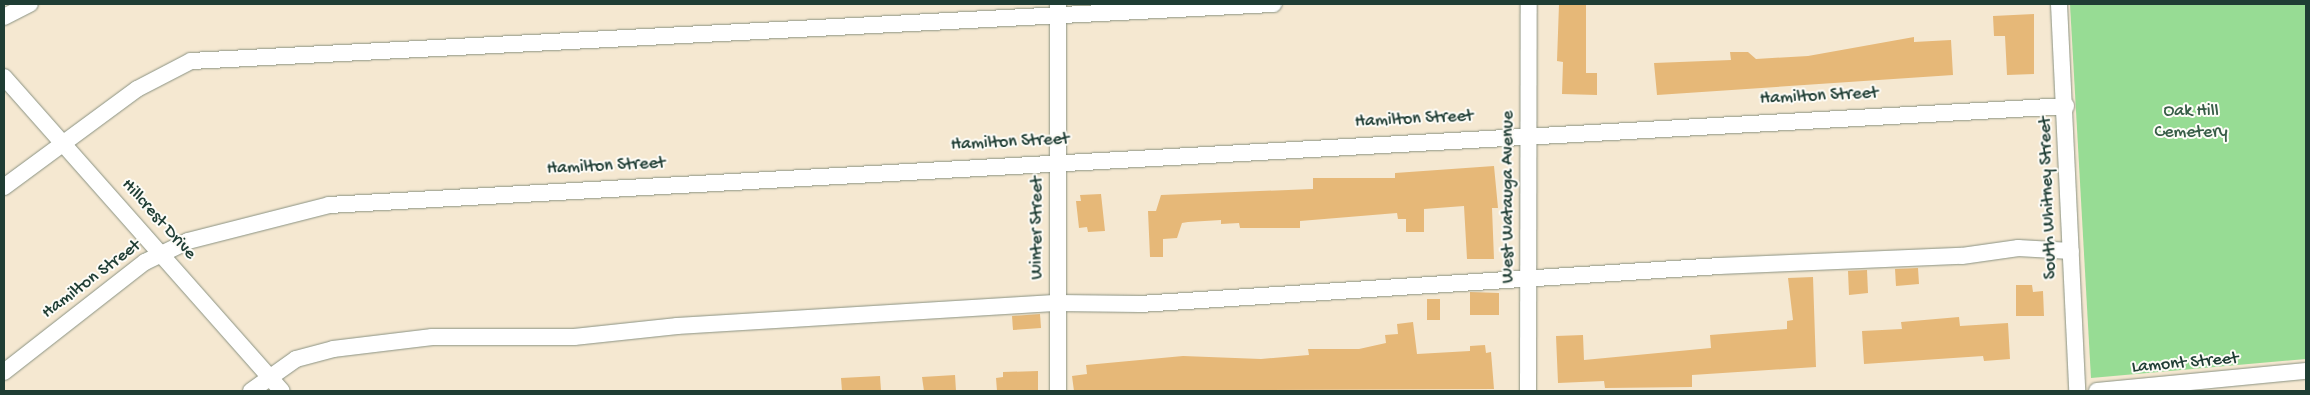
<!DOCTYPE html>
<style>
body{margin:0}
#map{position:relative;width:2310px;height:395px;overflow:hidden;background:#f5e8d1;font-family:"Gochi Hand",sans-serif}
div>[style]{position:absolute}
[style*='--x']{left:calc(var(--x)*1px);top:calc(var(--y)*1px);width:calc(var(--w)*1px);rotate:calc(var(--a)*1deg)}
.green>*{inset:0;background:#97dc94}
.building>*{inset:0;background:#e6b878}
.roads{filter:drop-shadow(0 0 1px #8a9282) drop-shadow(0 0 1px #8a9282)}
.minor>*{height:16px;margin:-8px;padding:0 8px;transform-origin:8px;border-radius:8px;background:#fff}
span{translate:-50% -50%;white-space:nowrap;text-align:center;line-height:1.15;-webkit-text-stroke:4px #fdfcf7;paint-order:stroke}
.street-label{font-size:18px;color:#1f3d34}
.park-label{font-size:18px;color:#375d47}
.frame{position:absolute;inset:0;border:5px solid #1f3d34;pointer-events:none}
</style>
<div id="map">
<div class="green">
<div style="clip-path:polygon(2070px 4px,2306px 4px,2306px 359px,2091px 378px)"></div>
</div>
<div class="building">
<div style="clip-path:polygon(1559px 4px,1586px 4px,1586px 73px,1597px 73px,1597px 95px,1562px 94px,1563px 62px,1557px 61px)"></div>
<div style="clip-path:polygon(2034px 14px,2034px 74px,2007px 75px,2005px 36px,1994px 36px,1993px 16px)"></div>
<div style="clip-path:polygon(1914px 37px,1914px 42px,1951px 40px,1953px 75px,1657px 95px,1654px 63px,1731px 60px,1730px 52px,1748px 52px,1756px 59px,1808px 56px)"></div>
<div style="clip-path:polygon(1494px 166px,1498px 208px,1492px 208px,1494px 259px,1467px 259px,1464px 206px,1424px 209px,1424px 232px,1406px 232px,1406px 219px,1398px 219px,1397px 213px,1300px 221px,1300px 228px,1240px 228px,1239px 223px,1221px 224px,1221px 220px,1188px 222px,1182px 223px,1177px 238px,1163px 239px,1163px 257px,1150px 257px,1148px 211px,1156px 211px,1161px 195px,1313px 189px,1313px 178px,1395px 178px,1395px 173px)"></div>
<div style="clip-path:polygon(1101px 194px,1105px 231px,1088px 232px,1087px 227px,1079px 228px,1076px 201px,1081px 201px,1080px 195px)"></div>
<div style="clip-path:polygon(1918px 268px,1919px 284px,1896px 286px,1895px 269px)"></div>
<div style="clip-path:polygon(1867px 270px,1868px 293px,1849px 295px,1848px 271px)"></div>
<div style="clip-path:polygon(1813px 277px,1816px 367px,1692px 375px,1692px 387px,1605px 388px,1604px 381px,1558px 383px,1556px 336px,1583px 335px,1584px 360px,1711px 348px,1710px 335px,1787px 329px,1787px 321px,1793px 320px,1788px 278px)"></div>
<div style="clip-path:polygon(2016px 285px,2032px 285px,2033px 292px,2043px 291px,2044px 316px,2016px 316px)"></div>
<div style="clip-path:polygon(1470px 292px,1499px 293px,1499px 315px,1470px 315px)"></div>
<div style="clip-path:polygon(1427px 299px,1440px 299px,1440px 320px,1427px 320px)"></div>
<div style="clip-path:polygon(1040px 314px,1041px 328px,1013px 330px,1012px 316px)"></div>
<div style="clip-path:polygon(1959px 317px,1960px 326px,2008px 323px,2010px 359px,1984px 361px,1983px 356px,1864px 364px,1862px 331px,1902px 329px,1901px 322px)"></div>
<div style="clip-path:polygon(1413px 322px,1417px 354px,1470px 351px,1470px 346px,1485px 345px,1486px 353px,1491px 352px,1494px 389px,1074px 391px,1072px 376px,1087px 374px,1086px 365px,1183px 356px,1261px 359px,1309px 355px,1308px 349px,1359px 349px,1386px 343px,1385px 335px,1398px 334px,1397px 324px)"></div>
<div style="clip-path:polygon(1038px 371px,1038px 391px,997px 391px,996px 378px,1003px 377px,1003px 372px)"></div>
<div style="clip-path:polygon(955px 375px,956px 391px,924px 391px,922px 377px)"></div>
<div style="clip-path:polygon(880px 376px,881px 391px,842px 391px,841px 378px)"></div>
</div>
<div class="roads">
<div class="minor">
<div style="--x:1058;--y:4;--w:387;--a:90"></div>
<div style="--x:2059;--y:4;--w:387;--a:87.3"></div>
<div style="--x:4;--y:17;--w:29;--a:-27"></div>
<div style="--x:4;--y:77;--w:419;--a:48.5"></div>
<div style="--x:4;--y:187;--w:165;--a:-36.4"></div>
<div style="--x:137;--y:89;--w:61;--a:-27.4"></div>
<div style="--x:191;--y:61;--w:1084;--a:-3.02"></div>
<div style="--x:4;--y:372;--w:179;--a:-38"></div>
<div style="--x:145;--y:262;--w:48;--a:-26"></div>
<div style="--x:188;--y:241;--w:146;--a:-14.3"></div>
<div style="--x:329;--y:205;--w:1740;--a:-3.26"></div>
<div style="--x:251;--y:391;--w:55;--a:-35.4"></div>
<div style="--x:296;--y:359;--w:38;--a:-15"></div>
<div style="--x:333;--y:349;--w:100;--a:-6.9"></div>
<div style="--x:432;--y:337;--w:142;--a:0"></div>
<div style="--x:574;--y:337;--w:104;--a:-6.1"></div>
<div style="--x:677;--y:326;--w:382;--a:-3.5"></div>
<div style="--x:1058;--y:303;--w:82;--a:0.7"></div>
<div style="--x:1140;--y:304;--w:580;--a:-3.75"></div>
<div style="--x:1719;--y:266;--w:243;--a:-2.4"></div>
<div style="--x:1962;--y:256;--w:57;--a:-8.1"></div>
<div style="--x:2018;--y:248;--w:53;--a:3.2"></div>
<div style="--x:1528;--y:391;--w:387;--a:-89.9"></div>
<div style="--x:2097;--y:391;--w:210;--a:-5.5"></div>
</div>
</div>
<div class="street-label">
<span style="left:1819px;top:97px;rotate:-3deg">Hamilton Street</span>
<span style="left:1414px;top:120px;rotate:-3deg">Hamilton Street</span>
<span style="left:1010px;top:143px;rotate:-3deg">Hamilton Street</span>
<span style="left:606px;top:167px;rotate:-3deg">Hamilton Street</span>
<span style="left:1509px;top:197px;rotate:-90deg">West Watauga Avenue</span>
<span style="left:2049px;top:198px;rotate:-92deg">South Whitney Street</span>
<span style="left:158px;top:220px;rotate:48deg">Hillcrest Drive</span>
<span style="left:1038px;top:228px;rotate:-90deg">Winter Street</span>
<span style="left:92px;top:280px;rotate:-37deg">Hamilton Street</span>
<span style="left:2185px;top:364px;rotate:-5deg">Lamont Street</span>
</div>
<div class="park-label">
<span style="left:2191px;top:123px">Oak Hill<br>Cemetery</span>
</div>
<div class="frame"></div>
</div>
